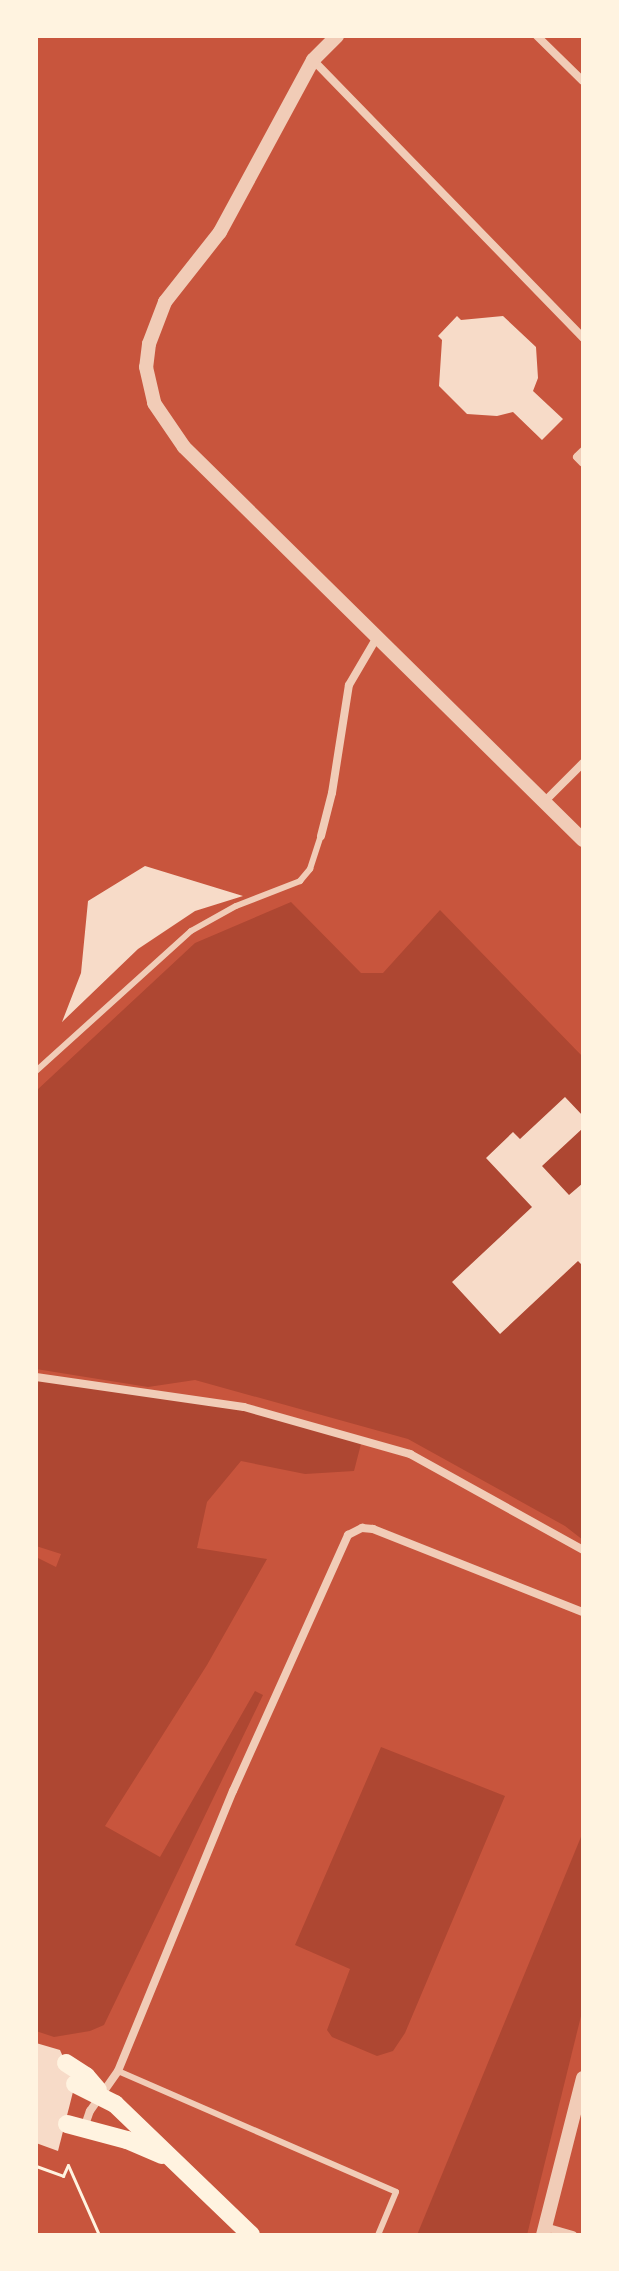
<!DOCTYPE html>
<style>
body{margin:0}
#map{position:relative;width:619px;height:2271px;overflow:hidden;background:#c8553d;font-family:"Noto Sans",sans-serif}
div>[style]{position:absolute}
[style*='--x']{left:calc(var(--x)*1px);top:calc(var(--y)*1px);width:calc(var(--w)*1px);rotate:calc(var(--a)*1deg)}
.green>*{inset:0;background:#ae4732}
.building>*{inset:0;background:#f7dbc8}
.path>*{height:3px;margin:-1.5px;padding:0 1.5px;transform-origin:1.5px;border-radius:1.5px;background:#fff3e0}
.service>*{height:6px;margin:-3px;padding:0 3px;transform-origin:3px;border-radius:3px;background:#f1ccb7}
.minor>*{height:8px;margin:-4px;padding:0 4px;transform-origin:4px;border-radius:4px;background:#f1ccb7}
.tertiary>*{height:14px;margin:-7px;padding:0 7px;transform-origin:7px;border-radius:7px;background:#f1ccb7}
.trunk>*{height:18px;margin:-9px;padding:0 9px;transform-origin:9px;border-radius:9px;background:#fff3e0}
span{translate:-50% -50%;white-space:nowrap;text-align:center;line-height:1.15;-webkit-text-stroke:7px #fff3e0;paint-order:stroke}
.frame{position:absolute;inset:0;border:38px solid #fff3e0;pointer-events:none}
</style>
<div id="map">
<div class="green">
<div style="clip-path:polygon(291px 902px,361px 973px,383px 973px,440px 910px,583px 1057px,583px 1540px,565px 1526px,408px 1439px,195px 1380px,148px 1387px,36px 1369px,36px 1091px,195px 943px)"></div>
<div style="clip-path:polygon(36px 1377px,244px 1407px,362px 1440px,354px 1471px,305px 1474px,241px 1461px,207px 1502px,197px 1548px,267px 1559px,207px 1665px,105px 1826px,160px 1857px,255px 1691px,263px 1695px,104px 2025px,90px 2031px,54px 2037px,36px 2031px,36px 1557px,56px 1567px,61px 1554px,36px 1546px)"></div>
<div style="clip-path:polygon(381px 1747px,505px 1796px,405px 2033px,393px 2051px,377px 2056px,332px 2037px,327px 2030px,350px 1969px,295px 1945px)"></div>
<div style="clip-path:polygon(583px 1832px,583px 2008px,527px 2235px,417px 2235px)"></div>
</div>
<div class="building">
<div style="clip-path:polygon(457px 316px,461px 320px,503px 316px,536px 347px,538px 378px,533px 391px,563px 419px,542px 440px,513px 412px,497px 416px,467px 414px,439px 386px,442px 340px,438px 336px)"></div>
<div style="clip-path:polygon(145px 866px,243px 896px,195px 911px,138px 949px,62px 1022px,81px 973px,88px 901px)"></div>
<div style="clip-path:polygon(565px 1097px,583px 1116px,583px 1128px,542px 1166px,569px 1195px,583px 1183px,583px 1266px,578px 1261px,500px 1334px,452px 1282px,532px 1207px,486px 1158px,513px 1132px,520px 1139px)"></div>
<div style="clip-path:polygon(36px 2043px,60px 2050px,75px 2084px,58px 2151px,36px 2143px)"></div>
</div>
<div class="path">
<div style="--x:68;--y:2165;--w:77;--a:66.1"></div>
<div style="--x:36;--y:2166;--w:29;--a:20"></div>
<div style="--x:63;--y:2176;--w:12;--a:-66"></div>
</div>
<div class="service">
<div style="--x:36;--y:1071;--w:209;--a:-42.1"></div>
<div style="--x:191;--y:931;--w:51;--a:-29.1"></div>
<div style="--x:236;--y:906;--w:69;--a:-21.3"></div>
<div style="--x:300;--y:881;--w:16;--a:-50"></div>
<div style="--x:310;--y:869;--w:35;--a:-72"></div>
<div style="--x:118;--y:2071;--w:303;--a:23.5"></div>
<div style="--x:396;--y:2192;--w:47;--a:112.7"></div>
</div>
<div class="minor">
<div style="--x:537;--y:36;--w:64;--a:44.4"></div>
<div style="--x:313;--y:60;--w:388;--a:45.8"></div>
<div style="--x:583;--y:451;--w:8;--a:135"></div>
<div style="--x:577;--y:457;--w:8;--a:45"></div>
<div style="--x:544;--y:802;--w:55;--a:-45"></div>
<div style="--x:321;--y:836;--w:44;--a:-75.7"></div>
<div style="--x:332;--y:793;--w:109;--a:-81.1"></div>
<div style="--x:349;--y:685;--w:53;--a:-59.6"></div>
<div style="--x:36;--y:1377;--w:210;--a:8.2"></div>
<div style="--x:244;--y:1407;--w:173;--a:15.8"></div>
<div style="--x:410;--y:1454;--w:198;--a:29"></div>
<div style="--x:84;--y:2128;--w:18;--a:-71"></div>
<div style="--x:90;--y:2111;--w:49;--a:-55"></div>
<div style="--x:118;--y:2071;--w:303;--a:-67.7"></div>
<div style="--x:233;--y:1791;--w:281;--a:-65.8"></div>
<div style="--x:348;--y:1535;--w:16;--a:-27"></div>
<div style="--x:362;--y:1528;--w:11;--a:5"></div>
<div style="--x:373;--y:1529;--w:226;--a:21.6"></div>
<div style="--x:545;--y:2227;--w:29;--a:16"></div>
</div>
<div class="tertiary">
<div style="--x:337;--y:36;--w:34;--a:135"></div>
<div style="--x:313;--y:60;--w:196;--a:118.4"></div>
<div style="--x:220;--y:232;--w:89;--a:128.2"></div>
<div style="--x:165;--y:302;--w:45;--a:110.9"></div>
<div style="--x:149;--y:344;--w:23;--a:97"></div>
<div style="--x:146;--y:367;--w:37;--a:77"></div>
<div style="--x:154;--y:403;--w:53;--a:55.7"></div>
<div style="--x:184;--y:447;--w:560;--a:44.57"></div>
<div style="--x:543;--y:2235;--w:162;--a:-75.7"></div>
</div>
<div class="trunk">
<div style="--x:66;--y:2063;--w:24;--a:33"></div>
<div style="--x:86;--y:2076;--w:18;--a:49"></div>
<div style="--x:75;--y:2084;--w:45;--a:26.6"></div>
<div style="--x:115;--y:2104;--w:189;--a:43.9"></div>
<div style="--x:67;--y:2124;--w:62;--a:14.9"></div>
<div style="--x:127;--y:2140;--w:38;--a:23"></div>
</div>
<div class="frame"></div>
</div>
